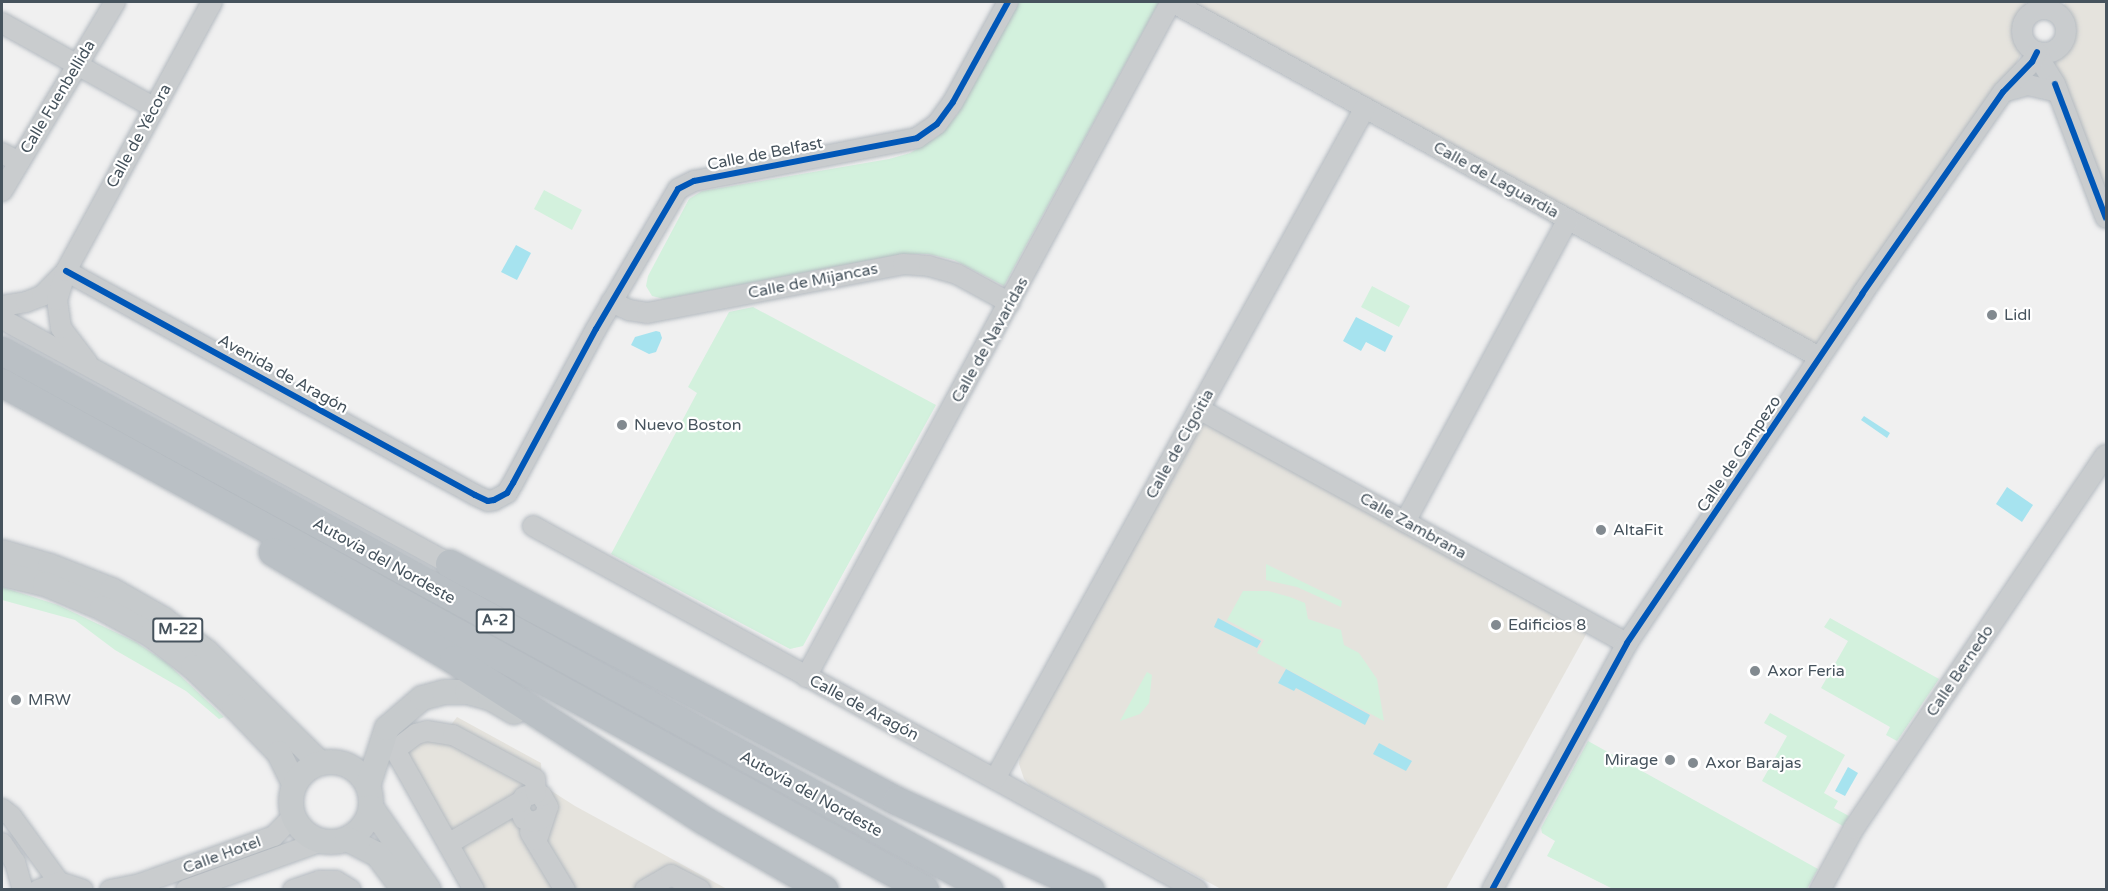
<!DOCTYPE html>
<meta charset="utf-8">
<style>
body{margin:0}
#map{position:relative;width:2108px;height:891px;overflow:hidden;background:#f0f0f0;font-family:"Varela Round",sans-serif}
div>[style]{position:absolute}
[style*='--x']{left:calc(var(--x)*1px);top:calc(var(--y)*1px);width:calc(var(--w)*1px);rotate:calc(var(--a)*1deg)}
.commercial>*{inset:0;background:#e5e3dd}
.green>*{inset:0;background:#d3f1dd}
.water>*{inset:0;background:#a6e3ef}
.roads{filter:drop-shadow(0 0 2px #b4bac0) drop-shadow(0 0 2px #b4bac0)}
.minor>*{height:20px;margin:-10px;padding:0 10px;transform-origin:10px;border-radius:10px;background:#c9ccce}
.minor>.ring{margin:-10px;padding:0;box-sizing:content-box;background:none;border:20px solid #c9ccce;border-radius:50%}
.major>*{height:24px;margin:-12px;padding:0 12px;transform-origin:12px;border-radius:12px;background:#c6cacc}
.major>.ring{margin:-12px;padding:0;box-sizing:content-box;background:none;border:24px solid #c6cacc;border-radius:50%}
.highway>*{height:28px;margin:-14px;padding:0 14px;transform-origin:14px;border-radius:14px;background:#bac0c5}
.cycleway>*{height:6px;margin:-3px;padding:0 3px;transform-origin:3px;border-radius:3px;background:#0057b8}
.dots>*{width:16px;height:16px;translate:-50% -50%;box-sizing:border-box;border:3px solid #fff;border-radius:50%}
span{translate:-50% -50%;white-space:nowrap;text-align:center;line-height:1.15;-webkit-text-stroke:4.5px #fff;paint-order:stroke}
.shield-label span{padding:2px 4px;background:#fff;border:2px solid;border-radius:4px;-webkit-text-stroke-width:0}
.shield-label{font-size:15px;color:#46535d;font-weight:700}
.street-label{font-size:16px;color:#46535d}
.poi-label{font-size:16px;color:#46535d}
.left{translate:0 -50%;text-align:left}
.right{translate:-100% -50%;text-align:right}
.frame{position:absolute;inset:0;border:3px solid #46535d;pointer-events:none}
</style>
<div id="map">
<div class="commercial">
<div style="clip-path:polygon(1172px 2px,2025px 2px,2032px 13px,2023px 28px,2026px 43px,2003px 92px,1819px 357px)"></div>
<div style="clip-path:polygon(2066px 2px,2106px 2px,2106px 218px,2055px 84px,2053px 51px,2065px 39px,2066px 26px,2058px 14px)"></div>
<div style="clip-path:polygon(1202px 419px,1588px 631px,1446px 889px,1221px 889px,1030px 786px,1024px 779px,1019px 764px,1020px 755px)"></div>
<div style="clip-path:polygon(457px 717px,541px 763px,542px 785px,575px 806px,727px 889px,462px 889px,386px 754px,451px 725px)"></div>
</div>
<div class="green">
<div style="clip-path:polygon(1019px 2px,1159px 2px,1004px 286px,954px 260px,928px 254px,903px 254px,664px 299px,652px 296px,646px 286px,648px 276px,689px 199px,702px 191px,889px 159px,910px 153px,937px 137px,957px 115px)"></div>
<div style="clip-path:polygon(544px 190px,582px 210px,572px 230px,534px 209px)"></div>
<div style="clip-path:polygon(1372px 286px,1410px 306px,1399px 327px,1361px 307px)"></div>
<div style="clip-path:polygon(753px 307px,936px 405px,803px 646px,790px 649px,611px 554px,697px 393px,688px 387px,729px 312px)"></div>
<div style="clip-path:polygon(1266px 564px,1342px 601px,1341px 607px,1297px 587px,1266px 580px)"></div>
<div style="clip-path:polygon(2px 587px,58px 605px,136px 642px,167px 663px,224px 717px,219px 719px,186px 691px,115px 650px,75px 620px,2px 600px)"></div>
<div style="clip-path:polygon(1243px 591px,1268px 591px,1290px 597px,1305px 603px,1308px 619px,1341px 630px,1344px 645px,1359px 653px,1377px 679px,1384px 721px,1257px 653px,1264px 640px,1227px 620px)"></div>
<div style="clip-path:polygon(1830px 618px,1939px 679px,1897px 741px,1886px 735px,1890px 727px,1821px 688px,1848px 641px,1824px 627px)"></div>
<div style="clip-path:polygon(1147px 672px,1152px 675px,1149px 703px,1140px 714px,1120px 721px)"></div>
<div style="clip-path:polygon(1770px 713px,1845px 755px,1824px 793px,1838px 801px,1834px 808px,1849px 816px,1843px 826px,1762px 781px,1787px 736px,1764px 723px)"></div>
<div style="clip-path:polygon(1588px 741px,1818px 869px,1807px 889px,1613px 889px,1547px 856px,1555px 841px,1542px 833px,1541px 828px)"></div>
</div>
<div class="water">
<div style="clip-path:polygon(516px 245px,531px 253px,517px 280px,501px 272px)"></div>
<div style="clip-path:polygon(1356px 317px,1393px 336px,1385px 352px,1366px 342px,1361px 351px,1343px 341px)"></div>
<div style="clip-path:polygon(656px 331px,660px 332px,662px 338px,656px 352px,649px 354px,631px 345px,635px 337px)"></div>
<div style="clip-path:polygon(1864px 416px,1890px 433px,1887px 438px,1861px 420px)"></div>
<div style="clip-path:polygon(2007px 487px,2033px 505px,2022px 522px,1996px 504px)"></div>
<div style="clip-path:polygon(1218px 618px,1261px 641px,1257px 648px,1214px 627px)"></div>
<div style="clip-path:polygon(1286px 669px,1370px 715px,1365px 725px,1296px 688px,1294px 691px,1278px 683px)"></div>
<div style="clip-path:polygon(1379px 743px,1412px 761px,1406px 771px,1373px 754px)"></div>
<div style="clip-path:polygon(1848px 767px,1858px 773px,1845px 796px,1835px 791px)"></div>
</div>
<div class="roads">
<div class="minor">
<div style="--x:1172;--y:2;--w:738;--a:28.75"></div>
<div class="ring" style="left:2022px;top:9px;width:24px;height:24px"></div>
<div style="--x:2;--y:23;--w:175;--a:29.1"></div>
<div style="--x:2038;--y:52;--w:12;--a:70"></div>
<div style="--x:2042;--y:63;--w:25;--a:58"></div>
<div style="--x:2055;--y:84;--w:143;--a:69.2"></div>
<div style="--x:2003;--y:92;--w:26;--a:-16"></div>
<div style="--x:2028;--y:85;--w:31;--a:13"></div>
<div style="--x:2;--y:153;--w:19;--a:28"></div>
<div style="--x:2;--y:191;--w:220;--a:-59.1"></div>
<div style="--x:66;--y:271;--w:466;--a:28.7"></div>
<div style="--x:475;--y:495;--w:14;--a:25"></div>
<div style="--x:488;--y:501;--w:6;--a:-9"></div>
<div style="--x:494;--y:500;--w:15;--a:-28"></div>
<div style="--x:507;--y:493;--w:12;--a:-59"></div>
<div style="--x:513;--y:483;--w:175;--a:-61.7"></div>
<div style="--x:596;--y:329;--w:162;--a:-59.6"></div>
<div style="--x:678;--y:189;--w:18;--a:-27"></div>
<div style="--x:694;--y:181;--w:227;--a:-10.9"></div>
<div style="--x:917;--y:138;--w:24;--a:-35"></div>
<div style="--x:937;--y:124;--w:27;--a:-54"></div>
<div style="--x:953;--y:102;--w:114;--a:-61.2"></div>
<div style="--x:611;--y:302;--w:20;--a:24"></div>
<div style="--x:629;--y:310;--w:18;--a:9"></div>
<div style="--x:647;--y:313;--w:261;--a:-10.8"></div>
<div style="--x:903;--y:264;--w:26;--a:4"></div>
<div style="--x:929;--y:266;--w:29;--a:16"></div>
<div style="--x:957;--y:274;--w:60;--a:28.7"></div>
<div style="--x:2;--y:306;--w:24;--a:-9"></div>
<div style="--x:26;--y:302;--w:17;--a:-21"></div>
<div style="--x:42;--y:296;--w:29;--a:-46"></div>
<div style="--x:2;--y:319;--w:511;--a:28.67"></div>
<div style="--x:87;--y:362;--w:43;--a:-127.4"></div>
<div style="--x:61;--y:328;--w:28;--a:-98"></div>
<div style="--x:57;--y:300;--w:30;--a:-73"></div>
<div style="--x:66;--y:271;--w:306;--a:-61.5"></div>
<div style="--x:1199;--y:409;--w:488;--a:28.7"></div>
<div style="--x:1405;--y:522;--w:344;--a:-61.7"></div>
<div style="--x:533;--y:526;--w:757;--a:28.73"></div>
<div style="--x:806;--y:677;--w:767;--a:-61.6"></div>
<div style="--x:995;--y:779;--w:766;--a:-61.13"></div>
<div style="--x:2;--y:809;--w:11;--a:38"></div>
<div style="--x:11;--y:816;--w:82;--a:54"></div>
<div style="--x:530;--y:832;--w:68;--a:58.9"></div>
<div style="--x:537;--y:840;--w:35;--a:-72"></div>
<div style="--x:548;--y:807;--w:13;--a:-119"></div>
<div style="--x:542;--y:796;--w:7;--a:-153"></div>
<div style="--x:536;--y:793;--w:13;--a:162"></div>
<div style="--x:524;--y:797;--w:12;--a:114"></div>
<div style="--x:519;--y:808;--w:12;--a:66"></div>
<div style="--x:524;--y:819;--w:10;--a:17"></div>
<div style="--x:534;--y:822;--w:10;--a:-24"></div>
<div style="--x:2;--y:843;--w:23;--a:56"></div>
<div style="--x:15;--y:862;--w:29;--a:74"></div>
<div style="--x:448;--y:844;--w:83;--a:-30.3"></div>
<div style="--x:38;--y:890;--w:22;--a:-21"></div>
<div style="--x:59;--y:882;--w:25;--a:18"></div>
<div style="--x:110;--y:890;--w:31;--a:-11"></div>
<div style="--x:140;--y:884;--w:142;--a:-19.7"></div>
<div style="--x:274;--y:836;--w:28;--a:-46"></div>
<div style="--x:186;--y:890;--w:145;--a:-19.8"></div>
<div style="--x:293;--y:890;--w:28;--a:-19"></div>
<div style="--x:319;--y:881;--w:17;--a:0"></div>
<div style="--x:336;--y:881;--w:17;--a:31"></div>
<div style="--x:474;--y:890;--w:161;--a:-119.4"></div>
<div style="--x:395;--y:750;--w:26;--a:-37"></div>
<div style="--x:416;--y:734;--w:11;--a:-15"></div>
<div style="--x:427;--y:731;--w:26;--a:9"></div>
<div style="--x:453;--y:735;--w:93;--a:28.2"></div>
<div style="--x:535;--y:779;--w:14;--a:86"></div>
<div style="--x:645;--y:890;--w:30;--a:-30"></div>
<div style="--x:671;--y:875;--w:33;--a:27"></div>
<div style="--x:1492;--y:890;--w:281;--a:-61.3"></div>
<div style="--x:1627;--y:643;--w:421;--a:-56"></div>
<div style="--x:1862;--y:294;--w:246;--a:-55.1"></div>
<div style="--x:2003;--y:92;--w:42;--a:-46"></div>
<div style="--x:2032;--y:62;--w:11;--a:-63"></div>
<div style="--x:1820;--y:890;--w:71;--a:-61.3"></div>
<div style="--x:1854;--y:828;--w:450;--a:-56"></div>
</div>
<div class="major">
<div style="--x:2;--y:552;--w:50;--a:16.3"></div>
<div style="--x:50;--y:566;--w:66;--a:21.2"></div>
<div style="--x:112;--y:590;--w:59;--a:29.6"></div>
<div style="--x:163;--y:619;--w:55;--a:36.9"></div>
<div style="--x:207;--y:652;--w:158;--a:44.5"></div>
<div style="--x:2;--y:574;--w:44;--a:13.1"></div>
<div style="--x:45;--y:584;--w:62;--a:22.8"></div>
<div style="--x:102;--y:608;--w:56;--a:28.9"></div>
<div style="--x:151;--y:635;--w:53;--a:37.3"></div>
<div style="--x:193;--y:667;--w:57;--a:43.6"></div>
<div style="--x:234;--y:706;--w:65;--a:46.2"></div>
<div style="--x:279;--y:753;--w:34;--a:64"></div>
<div class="ring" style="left:291px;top:762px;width:56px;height:56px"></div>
<div style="--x:368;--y:786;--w:61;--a:-71.9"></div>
<div style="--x:387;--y:728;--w:46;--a:-40.6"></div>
<div style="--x:422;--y:698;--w:23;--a:-15"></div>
<div style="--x:444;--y:692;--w:23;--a:0"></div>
<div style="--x:467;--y:692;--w:24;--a:15"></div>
<div style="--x:490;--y:698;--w:28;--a:30"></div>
<div style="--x:371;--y:807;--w:101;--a:55.1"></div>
<div style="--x:347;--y:839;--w:34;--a:27"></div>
<div style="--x:377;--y:854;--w:45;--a:53.1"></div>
</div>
<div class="highway">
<div style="--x:2;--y:351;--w:1125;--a:28.64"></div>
<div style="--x:2;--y:383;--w:1053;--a:28.78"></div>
<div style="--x:273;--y:552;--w:211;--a:30.8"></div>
<div style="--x:454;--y:660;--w:298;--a:32.7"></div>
<div style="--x:705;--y:821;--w:138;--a:30.1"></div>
<div style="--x:450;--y:564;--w:506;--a:27.93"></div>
<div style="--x:897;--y:801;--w:213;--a:24.8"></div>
</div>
</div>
<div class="cycleway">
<div style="--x:2055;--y:84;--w:143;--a:69.2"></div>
<div style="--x:66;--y:271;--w:466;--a:28.7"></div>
<div style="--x:475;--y:495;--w:14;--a:25"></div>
<div style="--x:488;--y:501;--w:6;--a:-9"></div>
<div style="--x:494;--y:500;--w:15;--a:-28"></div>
<div style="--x:507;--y:493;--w:12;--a:-59"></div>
<div style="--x:513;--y:483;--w:175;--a:-61.7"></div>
<div style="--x:596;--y:329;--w:162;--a:-59.6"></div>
<div style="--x:678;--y:189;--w:18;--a:-27"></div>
<div style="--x:694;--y:181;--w:227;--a:-10.9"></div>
<div style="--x:917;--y:138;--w:24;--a:-35"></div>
<div style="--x:937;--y:124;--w:27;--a:-54"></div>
<div style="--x:953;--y:102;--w:114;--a:-61.2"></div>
<div style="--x:1492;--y:890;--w:281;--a:-61.3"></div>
<div style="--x:1627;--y:643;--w:421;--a:-56"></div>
<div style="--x:1862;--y:294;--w:246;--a:-55.1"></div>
<div style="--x:2003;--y:92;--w:42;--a:-46"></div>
<div style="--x:2032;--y:62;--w:11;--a:-63"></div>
</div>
<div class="dots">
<div style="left:1992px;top:315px;background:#828a90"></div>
<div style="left:622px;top:425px;background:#828a90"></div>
<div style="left:1601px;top:530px;background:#828a90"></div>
<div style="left:1496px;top:625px;background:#828a90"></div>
<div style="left:1755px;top:671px;background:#828a90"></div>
<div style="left:16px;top:700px;background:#828a90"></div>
<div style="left:1670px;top:760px;background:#828a90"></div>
<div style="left:1693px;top:763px;background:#828a90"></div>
</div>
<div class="shield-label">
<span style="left:495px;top:621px">A-2</span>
<span style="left:178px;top:630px">M-22</span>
</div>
<div class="street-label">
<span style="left:58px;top:97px;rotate:-59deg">Calle Fuenbellida</span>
<span style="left:139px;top:136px;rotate:-61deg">Calle de Yécora</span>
<span style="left:765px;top:154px;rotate:-11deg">Calle de Belfast</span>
<span style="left:1496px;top:180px;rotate:29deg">Calle de Laguardia</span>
<span style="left:813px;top:281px;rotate:-11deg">Calle de Mijancas</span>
<span style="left:990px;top:340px;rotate:-61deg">Calle de Navaridas</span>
<span style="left:283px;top:374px;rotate:29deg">Avenida de Aragón</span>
<span style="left:1180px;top:444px;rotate:-61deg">Calle de Cigoitia</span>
<span style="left:1739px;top:454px;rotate:-56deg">Calle de Campezo</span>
<span style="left:1413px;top:526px;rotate:29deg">Calle Zambrana</span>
<span style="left:384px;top:561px;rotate:29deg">Autovía del Nordeste</span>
<span style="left:1960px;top:671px;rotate:-56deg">Calle Bernedo</span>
<span style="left:864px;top:708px;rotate:28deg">Calle de Aragón</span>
<span style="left:811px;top:794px;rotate:29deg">Autovía del Nordeste</span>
<span style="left:222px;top:855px;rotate:-20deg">Calle Hotel</span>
</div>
<div class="poi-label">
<span class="left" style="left:2004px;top:315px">Lidl</span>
<span class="left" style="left:634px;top:425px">Nuevo Boston</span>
<span class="left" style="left:1613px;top:530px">AltaFit</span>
<span class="left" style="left:1508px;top:625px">Edificios 8</span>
<span class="left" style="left:1767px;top:671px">Axor Feria</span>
<span class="left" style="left:28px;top:700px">MRW</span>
<span class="right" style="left:1658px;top:760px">Mirage</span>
<span class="left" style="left:1705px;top:763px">Axor Barajas</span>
</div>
<div class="frame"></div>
</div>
